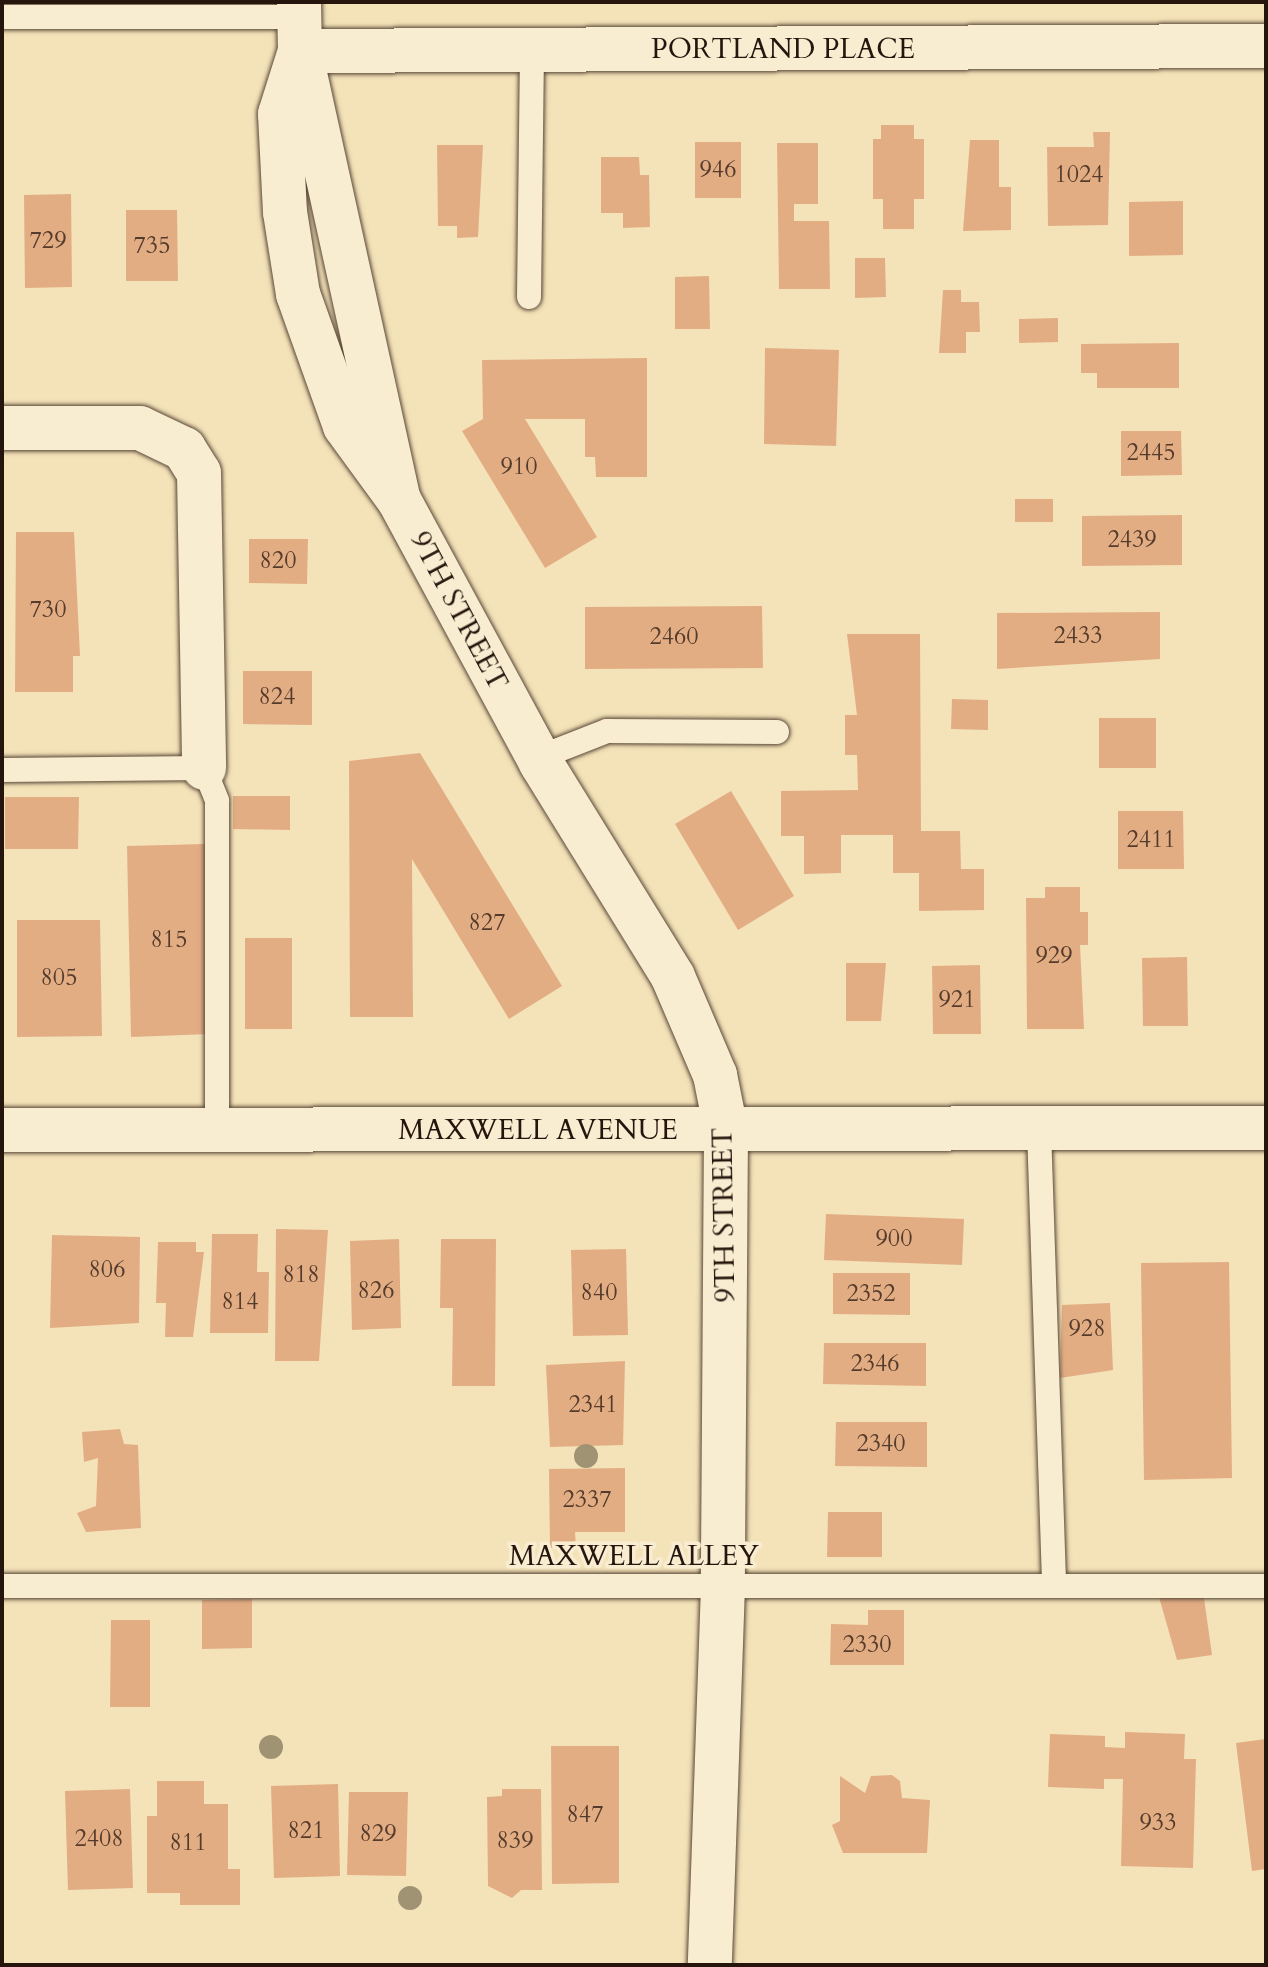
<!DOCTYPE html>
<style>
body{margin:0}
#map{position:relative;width:1268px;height:1967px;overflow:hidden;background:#f4e2b8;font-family:Cardo,serif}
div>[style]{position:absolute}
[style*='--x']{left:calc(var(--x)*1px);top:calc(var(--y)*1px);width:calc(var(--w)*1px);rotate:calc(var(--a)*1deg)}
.building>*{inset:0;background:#e3ad84}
.roads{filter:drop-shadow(0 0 2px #594838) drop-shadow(0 0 2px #594838)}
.lane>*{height:24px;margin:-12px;padding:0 12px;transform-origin:12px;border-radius:12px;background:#f8ecd1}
.street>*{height:44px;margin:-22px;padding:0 22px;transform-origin:22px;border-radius:22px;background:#f8ecd1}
.secondary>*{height:44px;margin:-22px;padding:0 22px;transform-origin:22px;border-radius:22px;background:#f8ecd1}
.trees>*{width:24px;height:24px;margin:-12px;border-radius:50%;background:#9f9373}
span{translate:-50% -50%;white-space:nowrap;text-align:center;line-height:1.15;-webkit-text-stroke:7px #f8ecd1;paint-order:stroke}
.number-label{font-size:24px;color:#543b2b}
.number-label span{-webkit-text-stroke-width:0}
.street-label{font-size:28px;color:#25150d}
.frame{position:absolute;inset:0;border:4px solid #25150d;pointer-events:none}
</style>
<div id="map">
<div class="building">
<div style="clip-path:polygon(881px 125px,914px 125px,914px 139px,924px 139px,924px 199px,914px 199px,914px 229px,883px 229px,883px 199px,873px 199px,873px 139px,881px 139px)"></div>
<div style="clip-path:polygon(1093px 132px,1110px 132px,1108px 225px,1048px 226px,1047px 147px,1094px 147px)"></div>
<div style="clip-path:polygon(970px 140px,999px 140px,999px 187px,1011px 187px,1011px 230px,963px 231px)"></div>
<div style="clip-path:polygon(695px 142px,741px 142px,741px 198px,695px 198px)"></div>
<div style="clip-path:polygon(777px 143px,818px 143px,818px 204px,794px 204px,794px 221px,829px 221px,830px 289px,779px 289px)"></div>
<div style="clip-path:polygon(437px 145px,483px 145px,478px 237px,457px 238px,457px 226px,438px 226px)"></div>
<div style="clip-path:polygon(601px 157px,639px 157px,640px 175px,649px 175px,650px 227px,623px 228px,623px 213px,601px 213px)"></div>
<div style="clip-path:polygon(71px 194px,72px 287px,25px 288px,24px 195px)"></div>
<div style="clip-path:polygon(1183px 201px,1183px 255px,1129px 256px,1129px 202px)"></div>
<div style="clip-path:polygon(126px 210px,177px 210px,178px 281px,126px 281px)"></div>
<div style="clip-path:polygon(855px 258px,885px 258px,886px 297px,855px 298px)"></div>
<div style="clip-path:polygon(709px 276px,710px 329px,675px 329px,675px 277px)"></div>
<div style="clip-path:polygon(943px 290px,961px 290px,961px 302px,979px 302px,980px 332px,966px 332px,966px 353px,939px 353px)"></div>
<div style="clip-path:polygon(1058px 318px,1058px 342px,1019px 343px,1019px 319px)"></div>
<div style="clip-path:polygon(1179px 343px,1179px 388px,1097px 388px,1097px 373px,1081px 373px,1081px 344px)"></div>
<div style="clip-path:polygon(765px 348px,839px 350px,836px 446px,764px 444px)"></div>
<div style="clip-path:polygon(647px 358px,647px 477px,596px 477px,595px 457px,585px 457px,585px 419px,525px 419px,597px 537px,545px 568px,462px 431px,483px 419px,482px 360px)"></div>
<div style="clip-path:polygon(1121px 431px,1181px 431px,1182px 475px,1121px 476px)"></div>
<div style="clip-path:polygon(1015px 499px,1053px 499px,1053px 522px,1015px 522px)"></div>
<div style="clip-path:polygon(1182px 515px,1182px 565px,1082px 566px,1082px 516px)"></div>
<div style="clip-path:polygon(16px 532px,74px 532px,80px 656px,73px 656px,73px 692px,15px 692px)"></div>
<div style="clip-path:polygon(249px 539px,308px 539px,307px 584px,249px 583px)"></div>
<div style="clip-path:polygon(762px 606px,763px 668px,585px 669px,585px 607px)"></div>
<div style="clip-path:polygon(1160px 612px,1160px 659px,997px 669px,997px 613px)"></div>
<div style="clip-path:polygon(847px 634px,920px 634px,921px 831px,960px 831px,961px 869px,984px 869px,984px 910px,919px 911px,919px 873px,893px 873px,893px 835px,841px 835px,841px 873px,804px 874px,804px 836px,781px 836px,781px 791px,858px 790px,857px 755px,845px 755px,845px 715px,857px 715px)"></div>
<div style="clip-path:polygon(243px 671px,312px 671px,312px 725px,243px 724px)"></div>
<div style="clip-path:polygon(952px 699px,988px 700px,988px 730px,951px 729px)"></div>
<div style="clip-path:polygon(1099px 718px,1156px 718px,1156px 768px,1099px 768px)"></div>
<div style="clip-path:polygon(420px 753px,562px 986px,509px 1019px,412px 859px,413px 1017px,350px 1017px,349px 761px)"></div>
<div style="clip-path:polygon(731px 791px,794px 896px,738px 930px,675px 824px)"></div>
<div style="clip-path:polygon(233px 796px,290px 796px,290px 830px,233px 829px)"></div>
<div style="clip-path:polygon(5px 797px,79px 797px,78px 849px,5px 849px)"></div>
<div style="clip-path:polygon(1118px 811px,1183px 811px,1184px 869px,1118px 869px)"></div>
<div style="clip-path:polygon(206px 844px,210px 1034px,131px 1037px,127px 846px)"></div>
<div style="clip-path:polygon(1045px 887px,1080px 887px,1080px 912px,1088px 912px,1088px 945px,1080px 945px,1084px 1029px,1027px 1029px,1026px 898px,1045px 898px)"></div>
<div style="clip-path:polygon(17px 920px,100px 920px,102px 1036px,17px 1037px)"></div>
<div style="clip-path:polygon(245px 938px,292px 938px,292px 1029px,245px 1029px)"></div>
<div style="clip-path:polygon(1187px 957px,1188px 1026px,1143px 1026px,1142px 958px)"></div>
<div style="clip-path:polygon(846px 963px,886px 963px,881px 1021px,846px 1021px)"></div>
<div style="clip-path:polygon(980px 965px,981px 1034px,933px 1034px,932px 966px)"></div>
<div style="clip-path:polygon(826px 1214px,964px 1219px,962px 1265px,824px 1260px)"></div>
<div style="clip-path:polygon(276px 1229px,328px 1230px,319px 1361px,275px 1361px)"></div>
<div style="clip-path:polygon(212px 1234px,258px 1234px,257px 1272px,269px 1272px,268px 1333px,210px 1333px)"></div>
<div style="clip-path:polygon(52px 1235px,140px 1237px,139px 1323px,50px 1328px)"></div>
<div style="clip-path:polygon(399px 1239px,401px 1328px,352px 1330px,350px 1241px)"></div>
<div style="clip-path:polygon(441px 1239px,496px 1239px,495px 1386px,452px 1386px,453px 1308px,440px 1308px)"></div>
<div style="clip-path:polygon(158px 1242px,196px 1242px,196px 1252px,204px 1252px,193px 1337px,165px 1337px,166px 1303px,156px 1303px)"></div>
<div style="clip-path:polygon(626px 1249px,628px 1335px,573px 1336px,571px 1250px)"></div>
<div style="clip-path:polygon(1229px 1262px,1232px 1478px,1144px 1480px,1141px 1263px)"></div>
<div style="clip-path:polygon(833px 1273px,910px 1273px,910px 1315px,833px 1314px)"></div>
<div style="clip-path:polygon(1110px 1303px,1113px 1370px,1060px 1378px,1062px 1305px)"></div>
<div style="clip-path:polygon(824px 1343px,926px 1343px,926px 1386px,823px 1384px)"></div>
<div style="clip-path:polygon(625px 1361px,623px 1445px,550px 1447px,546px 1365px)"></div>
<div style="clip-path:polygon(836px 1422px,927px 1422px,927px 1467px,835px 1466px)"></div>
<div style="clip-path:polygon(120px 1429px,124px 1444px,138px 1445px,141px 1528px,86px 1532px,77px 1513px,96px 1506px,98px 1458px,84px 1462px,82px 1432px)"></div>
<div style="clip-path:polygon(625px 1468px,625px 1532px,575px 1532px,576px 1548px,550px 1548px,549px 1469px)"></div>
<div style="clip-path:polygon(828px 1512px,882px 1512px,882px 1557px,827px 1557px)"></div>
<div style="clip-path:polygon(1203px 1591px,1212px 1655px,1177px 1660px,1159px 1597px)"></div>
<div style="clip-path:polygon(252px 1599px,252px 1648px,202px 1649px,202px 1600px)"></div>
<div style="clip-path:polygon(868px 1610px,904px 1610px,904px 1665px,830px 1665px,831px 1624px,868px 1625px)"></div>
<div style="clip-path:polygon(111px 1620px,150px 1620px,150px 1707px,110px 1707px)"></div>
<div style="clip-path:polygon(1125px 1732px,1185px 1734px,1184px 1759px,1196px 1759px,1193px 1868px,1121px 1866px,1123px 1779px,1104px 1779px,1104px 1789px,1048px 1787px,1050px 1734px,1105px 1736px,1105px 1747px,1125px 1748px)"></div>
<div style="clip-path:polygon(1266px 1739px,1266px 1869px,1252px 1871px,1236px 1743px)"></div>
<div style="clip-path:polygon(551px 1746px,619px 1746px,619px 1883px,552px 1884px)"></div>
<div style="clip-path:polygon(892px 1775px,900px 1781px,902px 1798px,930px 1800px,927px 1853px,843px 1853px,832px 1825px,840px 1821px,840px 1776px,865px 1793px,871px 1776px)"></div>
<div style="clip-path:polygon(157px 1781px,204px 1781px,204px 1804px,228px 1804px,228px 1869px,240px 1869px,240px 1905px,180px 1905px,180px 1893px,147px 1893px,147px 1816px,157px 1816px)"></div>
<div style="clip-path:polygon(338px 1784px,340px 1876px,274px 1878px,271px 1786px)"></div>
<div style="clip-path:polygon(130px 1789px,133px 1888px,68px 1890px,65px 1791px)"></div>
<div style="clip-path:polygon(502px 1789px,541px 1789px,542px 1890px,521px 1890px,512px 1898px,488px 1886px,487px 1797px,502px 1796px)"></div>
<div style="clip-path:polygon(349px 1792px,408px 1792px,406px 1876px,347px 1875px)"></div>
</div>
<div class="roads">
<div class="lane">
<div style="--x:2;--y:17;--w:297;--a:0"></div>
<div style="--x:529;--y:297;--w:247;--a:-89.3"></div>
<div style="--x:538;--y:758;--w:74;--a:-21.4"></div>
<div style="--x:607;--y:731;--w:170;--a:0.3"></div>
<div style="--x:2;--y:770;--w:202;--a:-0.6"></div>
<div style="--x:204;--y:768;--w:35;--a:68"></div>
<div style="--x:217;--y:801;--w:329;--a:90"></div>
<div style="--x:1039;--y:1129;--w:457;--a:88.1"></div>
<div style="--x:2;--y:1586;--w:1264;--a:0"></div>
</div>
<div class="street">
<div style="--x:300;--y:51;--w:966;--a:-0.3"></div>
<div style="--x:2;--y:428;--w:138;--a:0"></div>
<div style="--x:140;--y:428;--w:49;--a:25.5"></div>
<div style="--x:184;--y:449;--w:28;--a:58"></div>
<div style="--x:199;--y:473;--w:295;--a:89"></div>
<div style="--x:2;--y:1130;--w:1264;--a:-0.09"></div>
</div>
<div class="secondary">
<div style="--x:299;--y:2;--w:49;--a:88.8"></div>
<div style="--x:300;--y:51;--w:458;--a:77.6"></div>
<div style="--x:300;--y:51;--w:66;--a:107.6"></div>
<div style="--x:280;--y:114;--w:98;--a:87.1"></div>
<div style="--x:285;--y:212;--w:83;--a:81"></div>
<div style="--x:298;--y:294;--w:140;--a:70.4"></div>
<div style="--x:345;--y:426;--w:92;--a:53.9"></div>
<div style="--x:399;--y:500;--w:299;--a:61.6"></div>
<div style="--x:541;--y:763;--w:251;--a:58.3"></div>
<div style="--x:673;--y:977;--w:107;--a:66.8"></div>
<div style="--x:715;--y:1075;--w:56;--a:78.7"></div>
<div style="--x:726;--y:1130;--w:456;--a:90.4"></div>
<div style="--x:723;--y:1586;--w:379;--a:92"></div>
</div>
</div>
<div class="trees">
<div style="left:586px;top:1456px"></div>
<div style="left:271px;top:1747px"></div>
<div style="left:410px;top:1898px"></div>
</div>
<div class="number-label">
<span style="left:718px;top:170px">946</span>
<span style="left:1079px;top:175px">1024</span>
<span style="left:48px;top:241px">729</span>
<span style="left:152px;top:246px">735</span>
<span style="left:1151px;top:453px">2445</span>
<span style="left:519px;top:467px">910</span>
<span style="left:1132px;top:540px">2439</span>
<span style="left:278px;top:561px">820</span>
<span style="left:48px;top:610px">730</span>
<span style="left:1078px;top:636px">2433</span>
<span style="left:674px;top:637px">2460</span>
<span style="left:277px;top:697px">824</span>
<span style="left:1151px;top:840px">2411</span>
<span style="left:487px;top:923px">827</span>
<span style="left:169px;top:940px">815</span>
<span style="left:1054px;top:956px">929</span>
<span style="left:59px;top:978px">805</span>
<span style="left:957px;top:1000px">921</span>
<span style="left:894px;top:1239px">900</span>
<span style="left:107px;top:1270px">806</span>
<span style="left:301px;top:1275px">818</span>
<span style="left:376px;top:1291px">826</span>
<span style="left:599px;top:1293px">840</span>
<span style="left:871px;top:1294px">2352</span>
<span style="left:240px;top:1302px">814</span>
<span style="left:1087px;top:1329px">928</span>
<span style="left:875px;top:1364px">2346</span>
<span style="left:593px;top:1405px">2341</span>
<span style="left:881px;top:1444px">2340</span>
<span style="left:587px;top:1500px">2337</span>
<span style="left:867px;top:1645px">2330</span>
<span style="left:585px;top:1815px">847</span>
<span style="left:1158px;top:1823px">933</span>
<span style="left:306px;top:1831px">821</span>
<span style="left:378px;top:1834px">829</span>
<span style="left:99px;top:1839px">2408</span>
<span style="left:515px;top:1841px">839</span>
<span style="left:188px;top:1843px">811</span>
</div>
<div class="street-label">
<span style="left:783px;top:49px">PORTLAND PLACE</span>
<span style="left:459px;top:611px;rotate:62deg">9TH STREET</span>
<span style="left:538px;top:1130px">MAXWELL AVENUE</span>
<span style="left:724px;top:1215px;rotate:-91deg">9TH STREET</span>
<span style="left:634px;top:1556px">MAXWELL ALLEY</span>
</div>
<div class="frame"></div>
</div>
